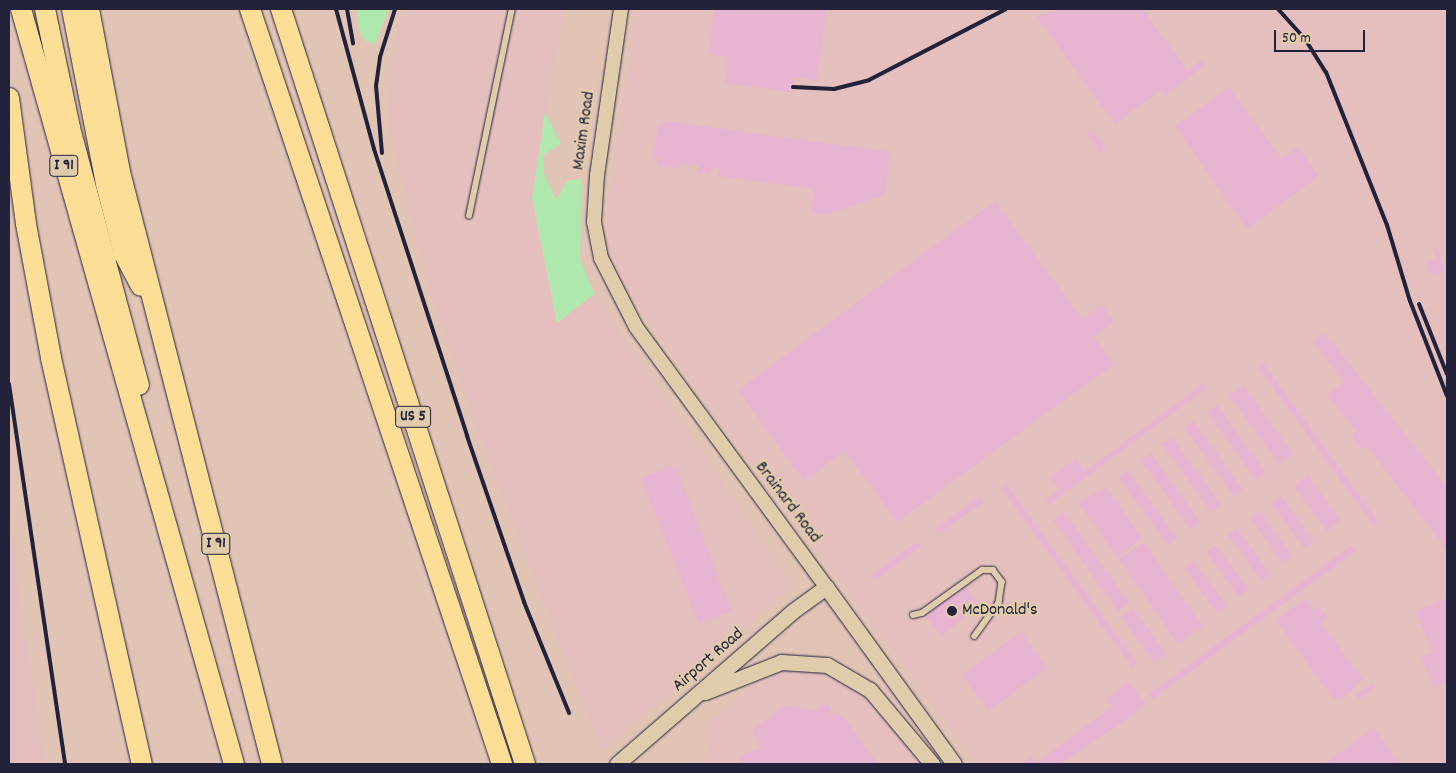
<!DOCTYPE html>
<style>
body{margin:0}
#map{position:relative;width:1456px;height:773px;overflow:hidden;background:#e2c4b6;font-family:Dekko,sans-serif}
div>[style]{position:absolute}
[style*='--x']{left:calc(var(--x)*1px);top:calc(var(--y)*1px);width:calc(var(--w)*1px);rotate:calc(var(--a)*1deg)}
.built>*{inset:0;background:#e4bfbe}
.green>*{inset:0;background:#afe8ac}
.building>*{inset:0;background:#e7b4d2}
.roads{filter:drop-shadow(0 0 1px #22223b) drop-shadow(0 0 1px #22223b)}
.service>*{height:5.5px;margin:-2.75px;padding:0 2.75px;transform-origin:2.75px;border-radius:2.75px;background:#e0cbaa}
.tertiary>*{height:14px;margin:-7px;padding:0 7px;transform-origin:7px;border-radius:7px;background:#e0cbaa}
.secondary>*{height:15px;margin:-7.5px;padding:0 7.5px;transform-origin:7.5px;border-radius:7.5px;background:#e0cbaa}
.motorway>*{height:20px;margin:-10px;padding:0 10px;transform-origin:10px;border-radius:10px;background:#fdde96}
.rail>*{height:4px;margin:-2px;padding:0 2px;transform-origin:2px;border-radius:2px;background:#22223b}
.dots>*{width:14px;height:14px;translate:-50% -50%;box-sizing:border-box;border:2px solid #e0cbaa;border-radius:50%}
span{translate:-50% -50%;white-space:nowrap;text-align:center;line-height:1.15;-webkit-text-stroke:4.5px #e0cbaa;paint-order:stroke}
.shield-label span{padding:1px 4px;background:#e0cbaa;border:1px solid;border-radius:4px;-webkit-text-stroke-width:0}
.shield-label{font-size:16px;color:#22223b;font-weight:700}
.street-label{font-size:18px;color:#22223b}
.poi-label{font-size:18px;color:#22223b}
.left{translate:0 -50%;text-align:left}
.frame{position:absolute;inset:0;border:10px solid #22223b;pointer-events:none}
.scale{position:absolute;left:1274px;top:30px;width:91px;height:22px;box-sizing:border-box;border:2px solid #22223b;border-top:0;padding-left:6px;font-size:15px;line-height:18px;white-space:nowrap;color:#22223b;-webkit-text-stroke:4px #e0cbaa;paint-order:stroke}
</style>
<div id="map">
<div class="built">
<div style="clip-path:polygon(406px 9px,564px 9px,532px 198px,557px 322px,594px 294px,793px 586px,602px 752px,489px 462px,430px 293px,387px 123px,394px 38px)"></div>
<div style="clip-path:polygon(636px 9px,1447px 9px,1447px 764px,977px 764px,718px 419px,621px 282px,609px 245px,607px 211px)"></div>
<div style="clip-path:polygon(9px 506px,23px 619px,46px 764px,9px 764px)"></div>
<div style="clip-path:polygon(798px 668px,828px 671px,853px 684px,925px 764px,699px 764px,708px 754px,704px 726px,755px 682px,771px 673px)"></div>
</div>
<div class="green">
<div style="clip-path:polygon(357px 9px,389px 9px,375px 44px,367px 42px,359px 31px)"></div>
<div style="clip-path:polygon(545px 112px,561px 144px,543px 155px,544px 173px,556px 200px,567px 181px,582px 179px,580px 259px,594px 294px,557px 323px,532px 198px)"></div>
</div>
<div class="building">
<div style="clip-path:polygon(714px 9px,826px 9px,817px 80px,794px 77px,792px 92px,724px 83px,728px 57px,708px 54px)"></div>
<div style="clip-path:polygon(1058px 9px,1142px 9px,1188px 71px,1201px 60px,1205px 65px,1165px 96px,1161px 90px,1115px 124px,1037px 17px)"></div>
<div style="clip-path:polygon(1229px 87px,1282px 159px,1298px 147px,1319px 176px,1247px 229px,1175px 126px)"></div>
<div style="clip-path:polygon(664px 121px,890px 152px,884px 195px,826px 215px,811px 213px,814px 189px,718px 176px,720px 168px,711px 169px,710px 174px,698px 173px,699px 165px,679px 164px,678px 168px,658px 166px,659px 159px,653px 158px,658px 126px,663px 126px)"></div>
<div style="clip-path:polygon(1093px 130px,1106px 149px,1100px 153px,1087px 134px)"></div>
<div style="clip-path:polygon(995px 201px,1082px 319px,1102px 305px,1114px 322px,1094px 337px,1114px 364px,897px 522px,845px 451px,804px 481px,738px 390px)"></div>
<div style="clip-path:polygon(1437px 247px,1445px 270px,1431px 275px,1426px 262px,1437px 259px,1433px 249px)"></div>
<div style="clip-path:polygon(1325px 333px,1447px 487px,1447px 550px,1367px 446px,1362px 450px,1352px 436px,1357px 432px,1327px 395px,1344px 382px,1313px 342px)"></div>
<div style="clip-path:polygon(1263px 363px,1378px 521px,1373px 525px,1258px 367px)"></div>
<div style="clip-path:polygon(1203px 384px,1206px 389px,1048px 505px,1045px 500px,1059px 489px,1050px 477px,1076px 459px,1085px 471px)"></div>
<div style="clip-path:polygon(1243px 385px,1293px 454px,1279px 464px,1229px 395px)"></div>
<div style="clip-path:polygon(1217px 405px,1266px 473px,1256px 480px,1207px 412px)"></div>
<div style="clip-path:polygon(1194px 421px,1243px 490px,1234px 497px,1185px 428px)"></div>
<div style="clip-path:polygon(1172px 437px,1221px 505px,1211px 512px,1162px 444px)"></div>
<div style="clip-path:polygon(1151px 453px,1200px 522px,1190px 529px,1141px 460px)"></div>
<div style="clip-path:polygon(675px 465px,731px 611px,699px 624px,641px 478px)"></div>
<div style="clip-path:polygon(1128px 470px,1177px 538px,1168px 545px,1118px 477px)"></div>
<div style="clip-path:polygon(1308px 475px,1341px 521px,1327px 531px,1294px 486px)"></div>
<div style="clip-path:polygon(1006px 484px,1137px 663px,1132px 667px,1001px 488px)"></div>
<div style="clip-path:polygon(1106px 487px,1142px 538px,1117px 557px,1078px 502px)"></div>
<div style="clip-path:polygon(979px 496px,983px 502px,939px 534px,935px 529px)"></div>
<div style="clip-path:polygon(1281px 496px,1314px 541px,1304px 548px,1271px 503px)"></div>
<div style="clip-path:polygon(1260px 511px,1292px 556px,1283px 563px,1250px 518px)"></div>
<div style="clip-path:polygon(1064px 512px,1130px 603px,1118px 611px,1053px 520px)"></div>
<div style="clip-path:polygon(1237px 528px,1270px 574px,1261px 581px,1228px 535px)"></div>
<div style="clip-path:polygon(917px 542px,921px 547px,875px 580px,871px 575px)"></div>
<div style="clip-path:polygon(1144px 542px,1203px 627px,1178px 644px,1119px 559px)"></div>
<div style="clip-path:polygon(1216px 545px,1249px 590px,1239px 597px,1206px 552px)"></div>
<div style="clip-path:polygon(1352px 545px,1356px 551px,1153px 699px,1149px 694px)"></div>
<div style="clip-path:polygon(1194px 561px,1227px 606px,1217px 613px,1184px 568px)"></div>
<div style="clip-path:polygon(964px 584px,980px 606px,941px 636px,925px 615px)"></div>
<div style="clip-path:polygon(1447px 598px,1447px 686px,1446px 683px,1434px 688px,1421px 657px,1433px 652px,1416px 611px)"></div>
<div style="clip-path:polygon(1305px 599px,1313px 611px,1319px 606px,1328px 618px,1321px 623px,1363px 679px,1340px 701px,1338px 698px,1334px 700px,1276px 620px)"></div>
<div style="clip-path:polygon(1133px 608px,1166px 654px,1154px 662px,1121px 617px)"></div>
<div style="clip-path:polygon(1021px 632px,1047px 668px,1011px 694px,1014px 698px,1009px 696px,989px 711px,962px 675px)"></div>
<div style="clip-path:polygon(1129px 682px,1145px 704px,1135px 713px,1061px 764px,1022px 764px,1031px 757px,1036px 763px,1112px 707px,1106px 699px)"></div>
<div style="clip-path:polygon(1372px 683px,1376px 687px,1359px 699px,1356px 695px)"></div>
<div style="clip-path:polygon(820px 704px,831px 707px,829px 714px,843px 716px,878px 764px,742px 764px,739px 757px,760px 749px,753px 730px,784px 706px,819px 711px)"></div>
<div style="clip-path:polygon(1374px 728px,1400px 764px,1324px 764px)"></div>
</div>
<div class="roads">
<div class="service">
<div style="--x:469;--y:216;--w:211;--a:-78.3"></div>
<div style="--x:913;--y:615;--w:9;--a:-13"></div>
<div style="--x:922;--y:613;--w:74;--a:-35.6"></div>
<div style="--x:982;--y:570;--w:11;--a:0"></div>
<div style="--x:993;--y:570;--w:15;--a:53"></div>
<div style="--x:1002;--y:582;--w:21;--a:98"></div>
<div style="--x:999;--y:603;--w:41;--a:126"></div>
</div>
<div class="tertiary">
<div style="--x:621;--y:9;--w:168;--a:98.2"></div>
<div style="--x:597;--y:175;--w:47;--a:93.7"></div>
<div style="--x:594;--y:222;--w:37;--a:79"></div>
<div style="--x:601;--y:258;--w:77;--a:63.1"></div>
<div style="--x:636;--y:327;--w:322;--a:53.8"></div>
</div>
<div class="secondary">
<div style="--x:705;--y:692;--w:82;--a:-21.5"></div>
<div style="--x:781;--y:662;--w:46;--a:3.7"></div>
<div style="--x:827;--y:665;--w:50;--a:30.2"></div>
<div style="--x:870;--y:690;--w:97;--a:50"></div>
<div style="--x:617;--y:764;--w:233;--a:-41"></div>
<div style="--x:793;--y:611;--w:41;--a:-36"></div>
<div style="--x:826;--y:587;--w:218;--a:54.1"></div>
</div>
<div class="motorway">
<div style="--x:21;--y:9;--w:784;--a:74.25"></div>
<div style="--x:45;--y:9;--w:122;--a:78.1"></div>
<div style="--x:70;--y:128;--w:266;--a:75"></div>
<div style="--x:72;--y:9;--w:178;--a:79"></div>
<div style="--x:106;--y:184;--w:72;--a:75.6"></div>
<div style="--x:124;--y:254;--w:36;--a:62"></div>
<div style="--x:89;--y:9;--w:166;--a:79.2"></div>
<div style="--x:120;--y:172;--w:611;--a:75.6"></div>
<div style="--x:250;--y:9;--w:796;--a:71.54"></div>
<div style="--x:281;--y:9;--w:793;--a:72.09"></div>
<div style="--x:9;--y:98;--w:127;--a:82.3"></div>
<div style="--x:26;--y:224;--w:136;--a:79.4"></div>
<div style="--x:51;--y:358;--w:416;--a:77.4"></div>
</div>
</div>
<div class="rail">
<div style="--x:336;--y:9;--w:145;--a:74.8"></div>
<div style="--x:374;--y:149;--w:302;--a:72"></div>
<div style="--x:467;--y:436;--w:176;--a:71"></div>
<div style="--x:524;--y:602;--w:120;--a:67.9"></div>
<div style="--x:347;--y:9;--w:35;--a:80"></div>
<div style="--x:1278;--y:9;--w:40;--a:48"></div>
<div style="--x:1305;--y:39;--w:39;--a:58"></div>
<div style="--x:1326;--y:72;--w:165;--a:68.3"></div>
<div style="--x:1387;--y:225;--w:79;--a:73.2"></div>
<div style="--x:1410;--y:301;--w:102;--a:68.7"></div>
<div style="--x:793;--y:87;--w:41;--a:2.8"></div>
<div style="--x:834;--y:89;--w:36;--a:-14"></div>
<div style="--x:869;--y:80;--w:154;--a:-27.4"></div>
<div style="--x:382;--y:153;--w:67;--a:-95.1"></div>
<div style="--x:376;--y:86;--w:29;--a:-82"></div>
<div style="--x:380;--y:57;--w:50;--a:-72.6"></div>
<div style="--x:1419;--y:304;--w:75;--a:68.2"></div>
<div style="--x:9;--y:384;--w:384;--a:81.6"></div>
</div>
<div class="dots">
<div style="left:952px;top:611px;background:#22223b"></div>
</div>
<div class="shield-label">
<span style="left:64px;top:166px">I 91</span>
<span style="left:413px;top:417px">US 5</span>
<span style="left:216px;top:544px">I 91</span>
</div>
<div class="street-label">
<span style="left:585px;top:131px;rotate:-82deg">Maxim Road</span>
<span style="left:787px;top:503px;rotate:53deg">Brainard Road</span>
<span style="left:709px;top:661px;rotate:-41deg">Airport Road</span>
</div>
<div class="poi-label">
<span class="left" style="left:962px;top:611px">McDonald's</span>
</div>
<div class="frame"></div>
<div class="scale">50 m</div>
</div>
